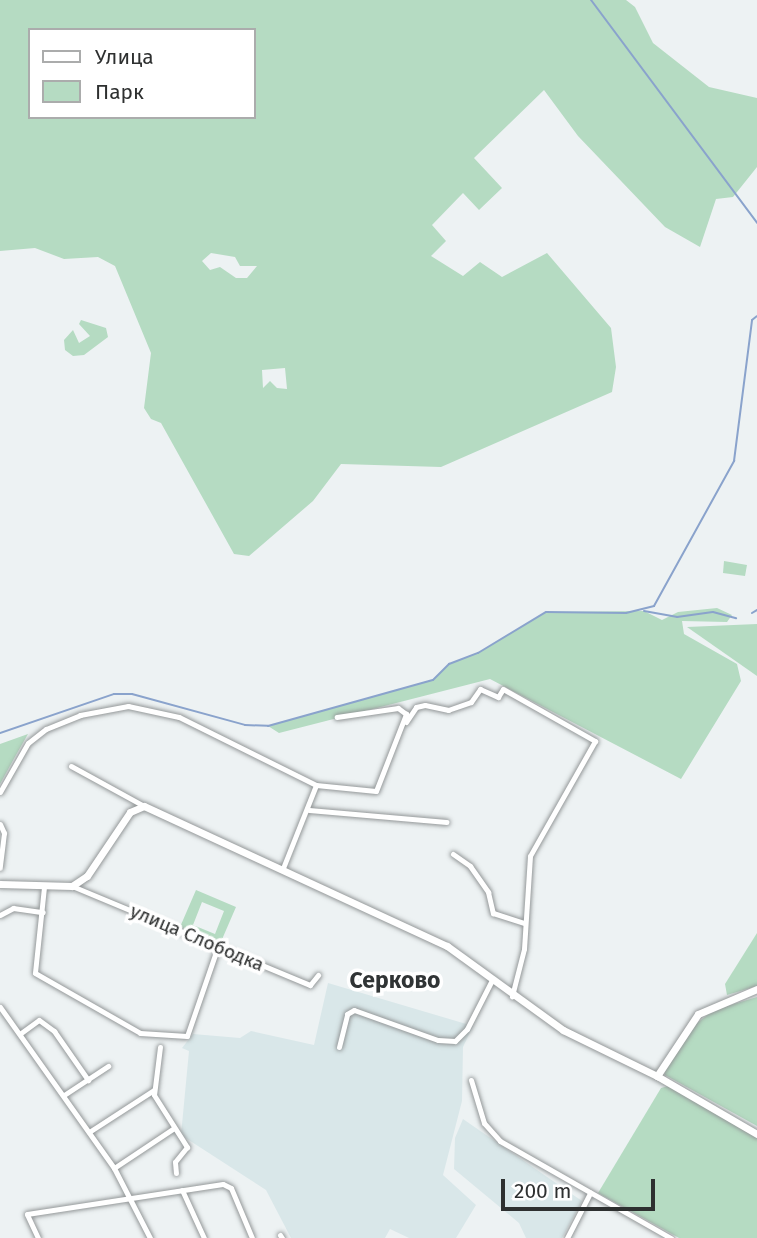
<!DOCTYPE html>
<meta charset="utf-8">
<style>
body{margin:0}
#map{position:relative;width:757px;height:1238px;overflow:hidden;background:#edf2f3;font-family:"Fira Sans",sans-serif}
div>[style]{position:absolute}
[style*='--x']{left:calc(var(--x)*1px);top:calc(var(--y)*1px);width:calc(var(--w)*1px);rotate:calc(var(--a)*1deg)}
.built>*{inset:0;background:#d9e7e9}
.green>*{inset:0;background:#b5dbc2}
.stream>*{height:2px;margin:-1px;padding:0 1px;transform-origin:1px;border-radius:1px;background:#8aa3cc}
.roads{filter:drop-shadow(0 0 2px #949899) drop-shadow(0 0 2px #949899)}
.street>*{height:5px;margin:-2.5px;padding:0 2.5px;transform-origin:2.5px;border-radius:2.5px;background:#fff}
.secondary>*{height:7px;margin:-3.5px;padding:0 3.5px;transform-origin:3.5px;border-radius:3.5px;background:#fff}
span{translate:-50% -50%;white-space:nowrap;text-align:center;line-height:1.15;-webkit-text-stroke:7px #fff;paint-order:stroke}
.street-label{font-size:19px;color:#2e3030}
.quarter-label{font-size:23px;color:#303435;font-weight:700}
.legend{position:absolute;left:28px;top:28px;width:228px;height:91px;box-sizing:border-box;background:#fff;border:2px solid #abacac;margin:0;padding:9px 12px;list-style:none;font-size:21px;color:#2e3030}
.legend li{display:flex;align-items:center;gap:14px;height:35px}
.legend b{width:35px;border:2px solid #abacac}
.scale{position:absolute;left:501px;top:1179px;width:154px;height:32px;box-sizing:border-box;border:4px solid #2e3030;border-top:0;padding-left:9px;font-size:21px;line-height:24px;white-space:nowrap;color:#2e3030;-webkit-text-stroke:5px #fff;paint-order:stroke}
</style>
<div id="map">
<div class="built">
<div style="clip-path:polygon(328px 983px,473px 1026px,463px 1047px,462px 1101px,443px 1175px,476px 1205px,456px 1238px,409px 1238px,390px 1229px,385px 1238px,291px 1238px,266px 1190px,181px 1135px,189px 1051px,182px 1048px,193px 1034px,240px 1038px,251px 1031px,314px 1045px)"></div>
<div style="clip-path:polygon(463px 1119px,582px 1201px,562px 1238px,526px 1238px,519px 1223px,454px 1169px,455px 1138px)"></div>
</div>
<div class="green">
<div style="clip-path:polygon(evenodd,0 0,626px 0,635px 7px,653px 43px,709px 87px,757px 98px,757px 167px,733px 197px,716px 199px,700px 247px,665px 227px,578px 136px,544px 90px,474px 158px,502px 188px,479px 210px,463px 193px,432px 225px,446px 241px,431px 256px,463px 276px,480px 262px,502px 277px,547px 253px,611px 328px,616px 367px,612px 392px,441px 467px,341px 464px,313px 501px,249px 556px,234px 554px,161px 423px,151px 419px,144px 408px,151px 353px,115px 266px,98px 257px,64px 259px,35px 248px,0 251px,0 0,30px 30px,254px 30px,254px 117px,30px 117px,30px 30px,0 0,211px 253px,235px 257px,240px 266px,257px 266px,247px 278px,236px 278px,220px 267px,210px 270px,202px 261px,211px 253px,0 0,285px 368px,287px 389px,277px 388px,270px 381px,263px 388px,262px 370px,285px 368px)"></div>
<div style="clip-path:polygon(81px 320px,106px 328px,108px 337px,84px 355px,73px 356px,65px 350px,64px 340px,73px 330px,79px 343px,90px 336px,79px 324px)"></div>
<div style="clip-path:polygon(724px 561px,747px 565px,745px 576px,723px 573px)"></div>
<div style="clip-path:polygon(717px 608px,732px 615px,727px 622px,682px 621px,684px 634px,737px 664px,741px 681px,681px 779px,490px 679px,279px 733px,268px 726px,432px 680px,449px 664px,478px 653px,546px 612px,644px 611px,662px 620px,678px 612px)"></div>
<div style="clip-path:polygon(757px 624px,757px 676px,687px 627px)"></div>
<div style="clip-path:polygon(28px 734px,16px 755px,0 784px,0 744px)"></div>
<div style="clip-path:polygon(evenodd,196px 890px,236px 907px,220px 944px,180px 927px,196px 890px,202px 902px,224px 911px,215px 934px,193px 925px,202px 902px)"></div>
<div style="clip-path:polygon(757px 933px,757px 986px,727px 995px,725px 984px)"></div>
<div style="clip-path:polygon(757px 997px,757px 1126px,665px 1075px,664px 1069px,693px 1026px,714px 1010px)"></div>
<div style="clip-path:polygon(672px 1085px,757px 1137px,757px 1238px,679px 1238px,598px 1193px,661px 1088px)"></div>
</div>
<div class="stream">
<div style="--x:591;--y:0;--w:278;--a:53.3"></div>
<div style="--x:644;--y:611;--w:34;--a:10"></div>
<div style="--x:677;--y:617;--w:36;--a:-8"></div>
<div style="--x:713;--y:612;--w:24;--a:15"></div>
<div style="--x:752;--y:613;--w:6;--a:-31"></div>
<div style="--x:0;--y:733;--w:120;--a:-18.9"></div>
<div style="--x:114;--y:694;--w:18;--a:0"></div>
<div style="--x:132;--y:694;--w:117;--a:15.3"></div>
<div style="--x:245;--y:725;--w:23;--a:2"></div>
<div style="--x:268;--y:726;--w:171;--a:-15.6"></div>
<div style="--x:433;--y:680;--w:23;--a:-45"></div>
<div style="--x:449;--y:664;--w:31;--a:-21"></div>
<div style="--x:478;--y:653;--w:79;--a:-31.1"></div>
<div style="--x:546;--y:612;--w:80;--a:0.7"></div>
<div style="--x:626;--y:613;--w:29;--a:-14"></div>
<div style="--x:654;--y:606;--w:166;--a:-61.1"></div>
<div style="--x:734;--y:461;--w:142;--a:-82.7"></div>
<div style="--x:752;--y:320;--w:6;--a:-39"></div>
</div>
<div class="roads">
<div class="street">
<div style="--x:406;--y:722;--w:18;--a:-56"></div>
<div style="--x:416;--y:707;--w:9;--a:-13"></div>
<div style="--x:425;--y:705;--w:24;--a:12"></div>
<div style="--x:448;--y:710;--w:24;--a:-19"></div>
<div style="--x:471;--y:702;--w:16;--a:-55"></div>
<div style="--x:480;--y:689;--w:20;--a:24"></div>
<div style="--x:498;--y:697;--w:9;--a:-58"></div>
<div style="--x:503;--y:689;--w:106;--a:29.5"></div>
<div style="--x:595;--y:741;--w:132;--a:119.5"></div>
<div style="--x:530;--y:856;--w:93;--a:93.7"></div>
<div style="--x:524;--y:949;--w:49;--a:104.3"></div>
<div style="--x:71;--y:766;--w:83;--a:28.7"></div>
<div style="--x:0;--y:792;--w:56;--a:-60.3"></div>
<div style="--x:28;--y:743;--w:23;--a:-38"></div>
<div style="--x:46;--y:729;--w:37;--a:-22"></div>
<div style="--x:80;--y:715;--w:49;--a:-10.6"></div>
<div style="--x:128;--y:706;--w:52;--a:12.2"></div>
<div style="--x:179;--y:717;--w:153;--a:26.4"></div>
<div style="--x:316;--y:785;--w:60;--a:5.7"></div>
<div style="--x:376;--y:791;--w:83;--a:-68.7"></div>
<div style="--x:406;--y:714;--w:10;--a:-143"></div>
<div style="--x:398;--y:708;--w:62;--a:171.6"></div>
<div style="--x:309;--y:810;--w:138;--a:5"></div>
<div style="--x:0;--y:824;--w:10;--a:66"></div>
<div style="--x:4;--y:833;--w:35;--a:97"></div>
<div style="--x:453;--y:854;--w:21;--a:35"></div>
<div style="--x:470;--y:866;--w:32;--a:55"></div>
<div style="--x:488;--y:892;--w:22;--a:77"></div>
<div style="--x:493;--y:913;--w:33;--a:18"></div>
<div style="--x:283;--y:868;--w:89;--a:-68.3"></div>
<div style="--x:72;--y:886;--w:258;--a:22.6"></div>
<div style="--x:310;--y:985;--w:13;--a:-51"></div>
<div style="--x:44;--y:887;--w:86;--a:96"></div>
<div style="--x:35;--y:973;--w:121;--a:29.7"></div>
<div style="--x:140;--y:1033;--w:47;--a:3.7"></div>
<div style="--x:187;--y:1036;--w:95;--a:-71"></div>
<div style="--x:0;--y:915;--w:15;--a:-28"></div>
<div style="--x:13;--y:908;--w:30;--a:8"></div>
<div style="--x:0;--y:1007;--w:197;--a:54.7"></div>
<div style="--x:114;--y:1168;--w:79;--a:62.8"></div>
<div style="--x:21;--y:1033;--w:22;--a:-36"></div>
<div style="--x:39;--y:1020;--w:19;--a:36"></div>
<div style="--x:54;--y:1031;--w:60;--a:55.2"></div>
<div style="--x:160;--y:1047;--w:48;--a:97.1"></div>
<div style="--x:154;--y:1095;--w:62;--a:57.6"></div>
<div style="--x:187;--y:1147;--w:19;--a:129"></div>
<div style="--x:175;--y:1162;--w:11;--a:85"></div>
<div style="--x:339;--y:1047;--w:34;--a:-76"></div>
<div style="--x:347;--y:1014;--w:8;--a:-30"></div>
<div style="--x:354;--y:1010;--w:89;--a:19.7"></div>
<div style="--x:438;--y:1040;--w:17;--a:3"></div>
<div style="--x:455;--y:1041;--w:17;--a:-45"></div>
<div style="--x:467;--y:1029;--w:55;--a:-63"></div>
<div style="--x:471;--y:1080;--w:45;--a:73.2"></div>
<div style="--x:484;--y:1123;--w:24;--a:48"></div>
<div style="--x:500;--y:1141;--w:197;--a:29.6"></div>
<div style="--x:64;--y:1095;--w:53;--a:-33.4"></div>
<div style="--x:89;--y:1132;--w:77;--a:-32.9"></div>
<div style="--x:114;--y:1168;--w:72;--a:-33.7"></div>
<div style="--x:182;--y:1190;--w:53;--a:65.4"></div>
<div style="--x:280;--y:1235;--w:4;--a:56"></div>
<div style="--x:38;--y:1238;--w:26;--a:-115"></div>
<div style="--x:27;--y:1214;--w:198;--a:-8.7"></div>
<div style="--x:223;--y:1184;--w:9;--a:27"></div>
<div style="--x:231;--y:1188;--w:54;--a:67.2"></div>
<div style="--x:567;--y:1238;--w:51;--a:-62.9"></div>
</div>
<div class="secondary">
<div style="--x:0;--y:884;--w:72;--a:1.6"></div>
<div style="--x:72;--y:886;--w:18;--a:-34"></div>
<div style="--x:87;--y:876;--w:77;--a:-56.1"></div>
<div style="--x:130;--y:812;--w:15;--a:-23"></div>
<div style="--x:144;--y:806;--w:334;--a:24.8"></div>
<div style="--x:447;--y:946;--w:143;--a:35.9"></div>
<div style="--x:563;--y:1030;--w:105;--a:26.1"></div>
<div style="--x:657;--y:1076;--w:116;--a:30.1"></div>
<div style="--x:657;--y:1076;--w:74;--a:-56.5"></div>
<div style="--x:698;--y:1014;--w:64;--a:-23"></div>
</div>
</div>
<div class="street-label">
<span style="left:197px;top:938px;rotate:23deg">улица Слободка</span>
</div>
<div class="quarter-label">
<span style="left:395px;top:980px">Серково</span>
</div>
<ul class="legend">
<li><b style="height:9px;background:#fff"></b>Улица</li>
<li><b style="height:19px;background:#b5dbc2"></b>Парк</li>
</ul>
<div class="scale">200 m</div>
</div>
